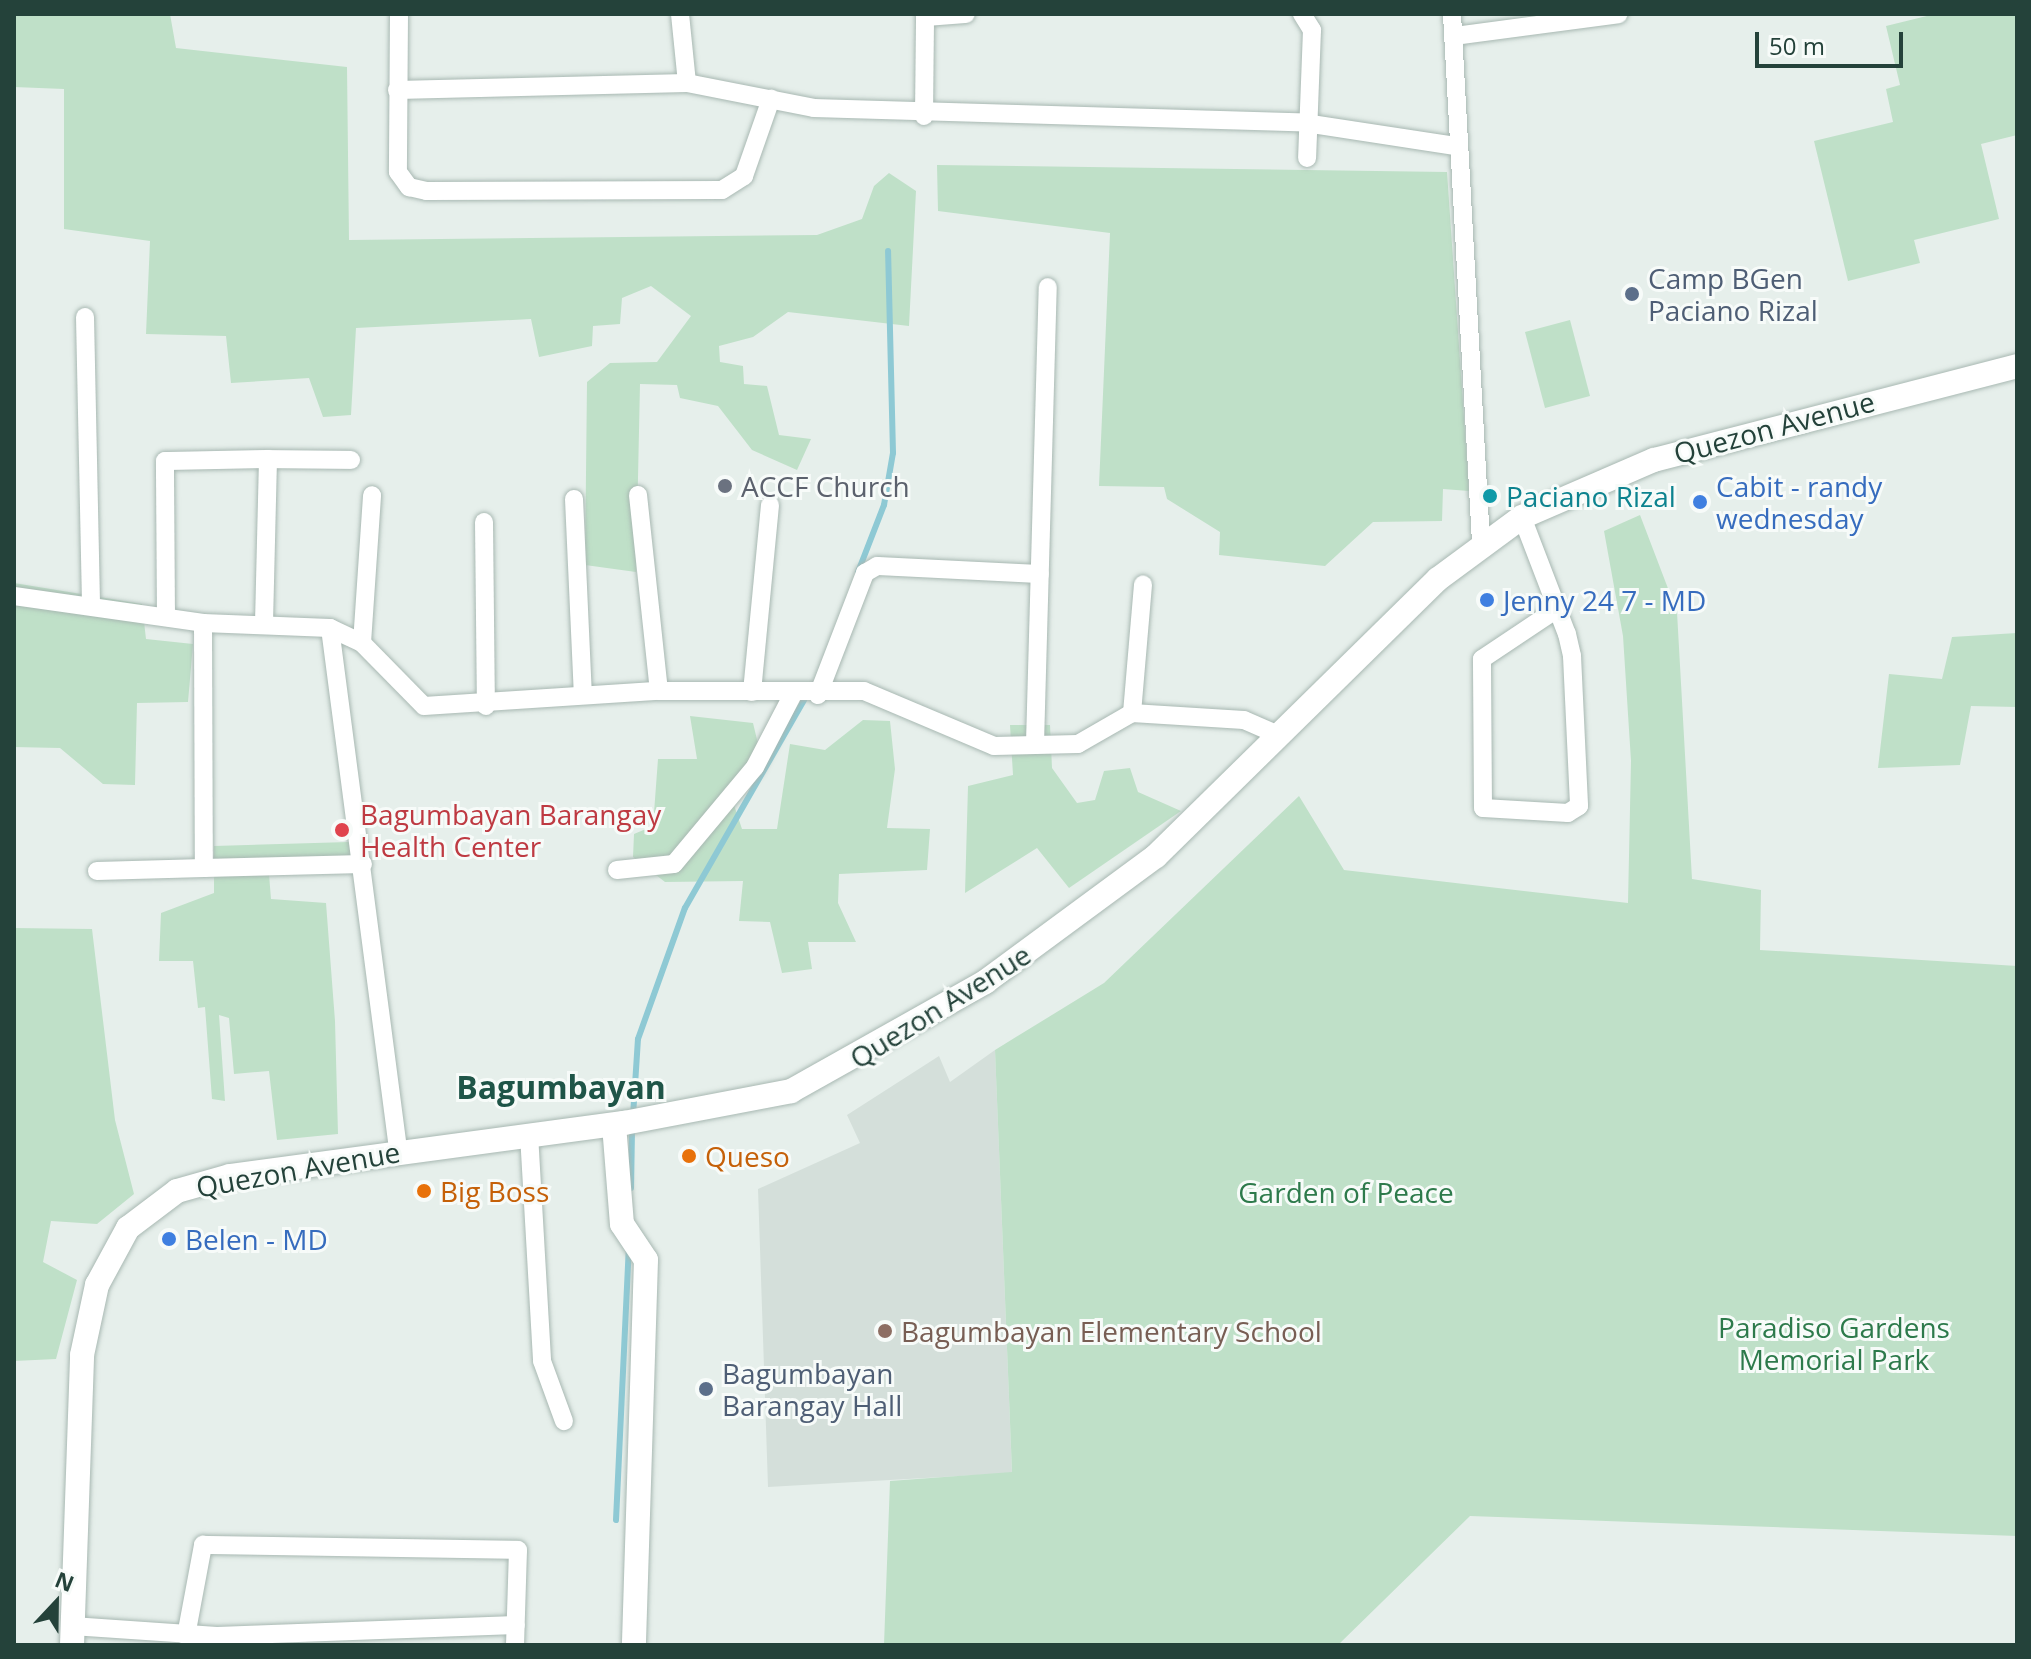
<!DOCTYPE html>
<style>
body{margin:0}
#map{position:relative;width:2031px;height:1659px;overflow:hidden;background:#e6efeb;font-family:"Open Sans",sans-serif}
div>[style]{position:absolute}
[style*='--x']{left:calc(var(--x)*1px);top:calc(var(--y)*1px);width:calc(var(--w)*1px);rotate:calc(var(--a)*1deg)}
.built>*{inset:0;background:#d4dfda}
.green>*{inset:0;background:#bfe0c8}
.stream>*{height:6px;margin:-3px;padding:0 3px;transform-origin:3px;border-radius:3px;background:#8ec9d4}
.roads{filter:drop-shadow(0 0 2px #a8b8b2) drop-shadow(0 0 2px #a8b8b2)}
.street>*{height:18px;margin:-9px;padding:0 9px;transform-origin:9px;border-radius:9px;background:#fff}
.secondary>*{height:24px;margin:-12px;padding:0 12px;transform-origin:12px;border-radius:12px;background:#fff}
.dots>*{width:22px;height:22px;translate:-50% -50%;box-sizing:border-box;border:4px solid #f7fbf9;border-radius:50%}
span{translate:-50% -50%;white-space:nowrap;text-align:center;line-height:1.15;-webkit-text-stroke:6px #f7fbf9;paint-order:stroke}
.service-label{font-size:28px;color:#4e5e75}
.left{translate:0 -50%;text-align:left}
.street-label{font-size:28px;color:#24423a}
.worship-label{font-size:28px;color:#5b616d}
.shop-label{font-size:28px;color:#366cbe}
.culture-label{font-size:28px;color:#0d838f}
.health-label{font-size:28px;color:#be3a42}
.food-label{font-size:28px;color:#c56008}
.park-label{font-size:28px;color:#2d7a4b}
.education-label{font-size:28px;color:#785e54}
.quarter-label{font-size:32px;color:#1f5548;font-weight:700}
.frame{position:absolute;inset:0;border:16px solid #24423a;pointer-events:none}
.north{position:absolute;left:16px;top:1563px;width:80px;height:80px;-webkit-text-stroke:6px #f7fbf9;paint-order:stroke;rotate:22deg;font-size:22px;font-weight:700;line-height:32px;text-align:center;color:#24423a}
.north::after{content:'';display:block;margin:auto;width:28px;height:36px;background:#24423a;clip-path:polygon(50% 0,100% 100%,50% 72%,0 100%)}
.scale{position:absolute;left:1755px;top:32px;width:148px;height:36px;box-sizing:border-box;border:4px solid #24423a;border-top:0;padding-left:10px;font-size:24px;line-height:28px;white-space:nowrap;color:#24423a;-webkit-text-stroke:6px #f7fbf9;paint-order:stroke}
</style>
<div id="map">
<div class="built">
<div style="clip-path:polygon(995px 1050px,1012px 1473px,768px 1487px,758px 1189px,860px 1143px,847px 1115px,939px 1056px,950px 1082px)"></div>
</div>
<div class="green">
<div style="clip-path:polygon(14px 14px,170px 14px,176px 48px,347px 67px,349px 240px,817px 235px,862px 219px,874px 186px,889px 173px,916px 191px,909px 326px,788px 312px,753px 337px,719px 346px,720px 362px,743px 366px,744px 384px,767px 386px,779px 435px,811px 439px,797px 470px,752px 450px,718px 406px,680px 398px,677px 385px,640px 384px,636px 572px,585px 565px,587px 382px,610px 363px,657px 362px,691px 316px,651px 286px,622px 298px,620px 324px,593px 326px,592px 346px,539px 357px,531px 319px,356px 328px,351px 415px,323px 417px,309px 378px,231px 383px,226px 336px,146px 334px,150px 241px,64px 229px,64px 89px,14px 87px)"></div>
<div style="clip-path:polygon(1935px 14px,2017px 14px,2017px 135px,1981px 144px,1999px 219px,1914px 240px,1920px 263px,1848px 281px,1814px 141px,1893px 122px,1886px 89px,1900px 85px,1886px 26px)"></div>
<div style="clip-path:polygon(937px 165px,1447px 172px,1469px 491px,1443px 489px,1442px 521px,1373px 522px,1325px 566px,1219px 555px,1220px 532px,1167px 499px,1164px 487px,1099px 486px,1110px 233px,938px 211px)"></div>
<div style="clip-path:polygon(1570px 320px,1590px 396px,1545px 408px,1525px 332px)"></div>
<div style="clip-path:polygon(1640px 515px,1677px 612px,1692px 879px,1761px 890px,1760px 950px,2017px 966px,2017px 1536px,1470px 1516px,1338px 1645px,884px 1645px,890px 1481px,1012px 1472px,995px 1050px,1104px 983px,1299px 796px,1344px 870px,1628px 903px,1631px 761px,1623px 636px,1604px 531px)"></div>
<div style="clip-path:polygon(14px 583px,142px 604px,146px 639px,193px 644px,188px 702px,137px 703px,135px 785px,103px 784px,60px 748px,14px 747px)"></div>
<div style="clip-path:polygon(2017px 633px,2017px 707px,1971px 706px,1960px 765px,1878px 768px,1889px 674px,1942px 679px,1952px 637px)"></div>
<div style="clip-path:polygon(690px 716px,753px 723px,760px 752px,734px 805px,742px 829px,777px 829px,790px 744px,825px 750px,863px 720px,890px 721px,895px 769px,887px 828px,930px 829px,927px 870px,839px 874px,838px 903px,856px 942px,808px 942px,812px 969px,782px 973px,770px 922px,739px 921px,743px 881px,665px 882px,633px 857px,634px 834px,653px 826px,658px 759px,697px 759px)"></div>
<div style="clip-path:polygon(1010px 725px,1050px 725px,1052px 768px,1077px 803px,1095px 800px,1104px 771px,1130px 768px,1138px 792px,1181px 811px,1069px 888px,1037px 848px,965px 893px,968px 786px,1013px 775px)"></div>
<div style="clip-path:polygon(349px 842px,354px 859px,268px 862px,271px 899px,326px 903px,335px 1021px,338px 1134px,277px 1140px,269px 1071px,234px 1074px,229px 1018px,219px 1015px,225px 1101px,212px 1099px,205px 1007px,198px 1008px,193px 961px,159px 961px,161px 913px,214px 893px,214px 846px)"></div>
<div style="clip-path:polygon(14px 928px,92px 929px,115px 1120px,134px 1194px,97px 1224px,51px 1221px,43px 1262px,77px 1280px,56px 1359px,14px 1361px)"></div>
</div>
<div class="stream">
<div style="--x:858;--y:572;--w:72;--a:-68.8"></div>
<div style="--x:884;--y:505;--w:53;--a:-80.2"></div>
<div style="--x:893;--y:453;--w:202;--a:-91.4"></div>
<div style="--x:633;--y:1116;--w:77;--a:-86.3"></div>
<div style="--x:638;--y:1039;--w:139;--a:-70.3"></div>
<div style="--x:685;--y:908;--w:248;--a:-60.2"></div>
<div style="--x:631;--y:1188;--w:60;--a:-89"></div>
<div style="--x:616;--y:1520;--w:272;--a:-87.3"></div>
</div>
<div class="roads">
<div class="street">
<div style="--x:399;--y:14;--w:158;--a:90.4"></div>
<div style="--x:398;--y:172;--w:19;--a:54"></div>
<div style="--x:409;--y:187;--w:18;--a:13"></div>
<div style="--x:427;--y:191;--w:295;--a:-0.2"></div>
<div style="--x:722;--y:190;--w:26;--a:-32"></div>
<div style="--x:744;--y:176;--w:82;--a:-70.7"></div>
<div style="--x:680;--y:14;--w:69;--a:84.2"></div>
<div style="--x:1302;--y:14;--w:19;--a:58"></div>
<div style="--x:1312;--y:30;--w:128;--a:92.2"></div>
<div style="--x:1452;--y:14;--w:530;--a:86.86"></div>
<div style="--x:925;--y:17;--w:41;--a:-4.2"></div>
<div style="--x:1455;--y:36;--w:165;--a:-7.6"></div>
<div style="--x:397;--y:90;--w:290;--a:-1.4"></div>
<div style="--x:687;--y:83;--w:129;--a:11.1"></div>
<div style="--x:814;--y:108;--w:491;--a:1.7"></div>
<div style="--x:1305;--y:123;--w:153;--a:8.7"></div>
<div style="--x:924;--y:116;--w:102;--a:-89.4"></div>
<div style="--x:85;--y:317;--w:289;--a:88.8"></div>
<div style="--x:268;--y:459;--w:83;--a:0.7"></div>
<div style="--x:638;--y:495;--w:197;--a:83.9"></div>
<div style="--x:574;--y:499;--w:196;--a:87.4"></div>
<div style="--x:1522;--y:517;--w:125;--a:69"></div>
<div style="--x:1567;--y:634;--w:23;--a:77"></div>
<div style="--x:1572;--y:656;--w:150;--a:87.3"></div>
<div style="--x:1579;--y:806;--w:13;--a:148"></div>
<div style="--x:1568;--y:813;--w:85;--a:-176.6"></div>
<div style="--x:1483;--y:808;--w:149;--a:-90.4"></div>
<div style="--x:1482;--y:659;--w:90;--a:-33.7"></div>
<div style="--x:484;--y:522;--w:184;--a:89.4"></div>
<div style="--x:14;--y:596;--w:191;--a:8.1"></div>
<div style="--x:203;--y:623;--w:127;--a:2.3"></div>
<div style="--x:330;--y:628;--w:35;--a:25"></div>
<div style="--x:362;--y:643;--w:88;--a:45.5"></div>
<div style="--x:424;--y:706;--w:235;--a:-3.7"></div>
<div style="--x:659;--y:691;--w:205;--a:0"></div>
<div style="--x:864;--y:691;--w:141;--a:22.9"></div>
<div style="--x:994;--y:746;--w:84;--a:-1.4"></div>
<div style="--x:1078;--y:744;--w:62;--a:-29.9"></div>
<div style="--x:1132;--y:713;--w:112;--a:3.6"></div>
<div style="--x:1244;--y:720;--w:40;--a:23.4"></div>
<div style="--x:166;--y:617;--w:156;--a:-90.4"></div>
<div style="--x:165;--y:461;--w:103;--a:-1.1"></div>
<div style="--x:268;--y:459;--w:165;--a:91.4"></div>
<div style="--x:203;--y:623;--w:245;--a:89.8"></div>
<div style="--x:204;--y:868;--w:159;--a:-1.4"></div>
<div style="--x:330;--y:628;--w:525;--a:82.56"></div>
<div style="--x:362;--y:643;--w:148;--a:-86.1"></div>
<div style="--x:752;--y:692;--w:188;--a:-84.5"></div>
<div style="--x:818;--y:695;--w:131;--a:-68.9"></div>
<div style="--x:865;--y:573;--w:14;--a:-30"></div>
<div style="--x:877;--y:566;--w:163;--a:2.8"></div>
<div style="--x:1132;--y:713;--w:129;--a:-85.1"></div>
<div style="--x:1035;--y:743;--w:456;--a:-88.4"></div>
<div style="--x:617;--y:870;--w:57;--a:-6"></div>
<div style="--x:674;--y:864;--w:126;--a:-50.1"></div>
<div style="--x:755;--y:767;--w:82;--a:-62.5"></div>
<div style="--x:97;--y:871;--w:107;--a:-1.6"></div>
<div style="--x:529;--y:1134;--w:227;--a:86.7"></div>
<div style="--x:542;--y:1361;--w:64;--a:69.9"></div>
<div style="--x:72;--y:1626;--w:145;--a:3.9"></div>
<div style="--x:217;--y:1636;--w:299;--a:-2.1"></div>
<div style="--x:186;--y:1636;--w:93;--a:-79.4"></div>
<div style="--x:203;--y:1545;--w:315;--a:0.9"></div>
<div style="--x:518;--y:1550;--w:95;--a:91.8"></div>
</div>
<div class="secondary">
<div style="--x:614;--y:1125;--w:99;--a:85.4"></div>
<div style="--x:622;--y:1224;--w:43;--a:56.3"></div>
<div style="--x:646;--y:1260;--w:385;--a:91.8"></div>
<div style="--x:72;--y:1645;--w:290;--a:-88"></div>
<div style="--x:82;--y:1355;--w:72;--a:-77.9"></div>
<div style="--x:97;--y:1285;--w:65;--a:-61.5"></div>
<div style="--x:128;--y:1228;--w:61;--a:-37.1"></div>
<div style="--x:177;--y:1191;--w:55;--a:-15.8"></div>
<div style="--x:230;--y:1176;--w:398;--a:-7.7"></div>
<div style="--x:624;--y:1123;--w:170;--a:-10.8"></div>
<div style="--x:791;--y:1091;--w:223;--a:-29.3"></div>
<div style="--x:985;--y:982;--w:212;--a:-36.4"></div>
<div style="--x:1156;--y:856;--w:395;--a:-44.5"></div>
<div style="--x:1438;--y:579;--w:104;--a:-36.4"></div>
<div style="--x:1522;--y:517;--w:144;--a:-23.4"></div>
<div style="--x:1654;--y:460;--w:375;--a:-14.5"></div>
</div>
</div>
<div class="dots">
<div style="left:1632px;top:294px;background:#5c6f8a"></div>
<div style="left:725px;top:486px;background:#6b7280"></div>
<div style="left:1490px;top:496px;background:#0f9aa8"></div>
<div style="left:1700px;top:502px;background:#3f7fe0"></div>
<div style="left:1487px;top:600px;background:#3f7fe0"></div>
<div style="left:342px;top:830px;background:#e0444e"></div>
<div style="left:689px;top:1156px;background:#e8710a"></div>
<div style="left:424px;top:1191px;background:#e8710a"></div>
<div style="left:169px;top:1239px;background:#3f7fe0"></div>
<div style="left:885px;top:1331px;background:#8d6e63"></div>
<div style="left:706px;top:1389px;background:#5c6f8a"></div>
</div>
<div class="service-label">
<span class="left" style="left:1648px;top:294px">Camp BGen<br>Paciano Rizal</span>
<span class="left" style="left:722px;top:1389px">Bagumbayan<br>Barangay Hall</span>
</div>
<div class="street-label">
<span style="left:1774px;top:427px;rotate:-15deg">Quezon Avenue</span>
<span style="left:940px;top:1006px;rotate:-32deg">Quezon Avenue</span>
<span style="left:298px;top:1169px;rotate:-10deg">Quezon Avenue</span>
</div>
<div class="worship-label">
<span class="left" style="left:741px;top:486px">ACCF Church</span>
</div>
<div class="shop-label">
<span class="left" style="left:1716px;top:502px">Cabit - randy<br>wednesday</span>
<span class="left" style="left:1503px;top:600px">Jenny 24 7 - MD</span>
<span class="left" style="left:185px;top:1239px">Belen - MD</span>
</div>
<div class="culture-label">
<span class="left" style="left:1506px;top:496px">Paciano Rizal</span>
</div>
<div class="health-label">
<span class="left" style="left:360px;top:830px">Bagumbayan Barangay<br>Health Center</span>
</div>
<div class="food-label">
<span class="left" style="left:705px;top:1156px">Queso</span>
<span class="left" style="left:440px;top:1191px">Big Boss</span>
</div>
<div class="park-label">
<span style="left:1346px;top:1192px">Garden of Peace</span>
<span style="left:1834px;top:1343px">Paradiso Gardens<br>Memorial Park</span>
</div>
<div class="education-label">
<span class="left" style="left:901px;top:1331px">Bagumbayan Elementary School</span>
</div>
<div class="quarter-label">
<span style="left:561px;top:1087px">Bagumbayan</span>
</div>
<div class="frame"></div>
<div class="north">N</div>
<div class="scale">50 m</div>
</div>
